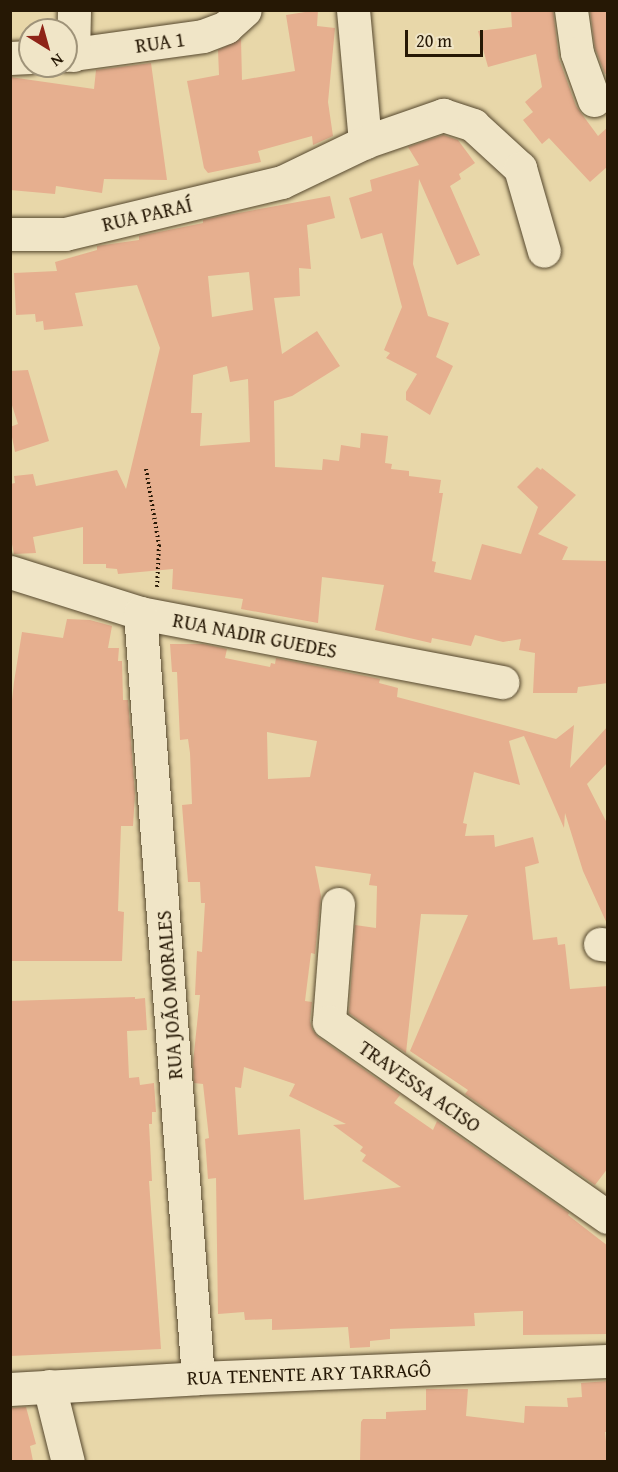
<!DOCTYPE html>
<meta charset="utf-8">
<style>
body{margin:0}
#map{position:relative;width:618px;height:1472px;overflow:hidden;background:#e8d7a9;font-family:"Gentium Book Plus",serif}
div>[style]{position:absolute}
[style*='--x']{left:calc(var(--x)*1px);top:calc(var(--y)*1px);width:calc(var(--w)*1px);rotate:calc(var(--a)*1deg)}
.building>*{inset:0;background:#e6af8f}
.path>*{height:4px;margin-top:-2px;transform-origin:0;background:repeating-linear-gradient(90deg,#261805 0 1.5px,transparent 0 4.5px)}
.roads{filter:drop-shadow(0 0 2px #56482e) drop-shadow(0 0 2px #56482e)}
.minor>*{height:33px;margin:-16.5px;padding:0 16.5px;transform-origin:16.5px;border-radius:16.5px;background:#f0e5c7}
span{translate:-50% -50%;white-space:nowrap;text-align:center;line-height:1.15;-webkit-text-stroke:6px #f0e5c7;paint-order:stroke}
.street-label{font-size:20px;color:#261805}
.frame{position:absolute;inset:0;border:12px solid #261805;pointer-events:none}
.north{position:absolute;left:18px;top:18px;width:60px;height:60px;box-sizing:border-box;background:#f0e5c7;border:2px solid #9f9379;border-radius:50%;rotate:143deg;font-size:16px;font-weight:700;line-height:24px;text-align:center;color:#261805}
.north::after{content:'';display:block;margin:auto;width:21px;height:27px;background:#8f2418;clip-path:polygon(50% 0,100% 100%,50% 72%,0 100%)}
.scale{position:absolute;left:405px;top:30px;width:78px;height:27px;box-sizing:border-box;border:3px solid #261805;border-top:0;padding-left:8px;font-size:18px;line-height:21px;white-space:nowrap;color:#261805;-webkit-text-stroke:4px #f0e5c7;paint-order:stroke}
</style>
<div id="map">
<div class="building">
<div style="clip-path:polygon(318px 10px,317px 26px,335px 28px,328px 102px,333px 136px,313px 145px,312px 136px,258px 151px,261px 162px,208px 173px,204px 168px,187px 81px,219px 75px,218px 50px,241px 39px,242px 80px,295px 71px,286px 15px)"></div>
<div style="clip-path:polygon(511px 10px,553px 10px,559px 59px,576px 106px,598px 136px,608px 127px,608px 166px,590px 182px,549px 138px,542px 144px,523px 120px,533px 112px,525px 102px,542px 87px,536px 54px,488px 67px,478px 31px,512px 27px)"></div>
<div style="clip-path:polygon(590px 10px,608px 10px,608px 73px,605px 74px,595px 48px)"></div>
<div style="clip-path:polygon(151px 63px,167px 180px,104px 179px,102px 193px,56px 186px,55px 194px,10px 190px,10px 77px,94px 89px,96px 70px)"></div>
<div style="clip-path:polygon(443px 135px,458px 140px,475px 163px,459px 174px,461px 179px,450px 186px,480px 255px,457px 265px,419px 179px,413px 264px,428px 316px,449px 323px,436px 357px,453px 366px,430px 415px,406px 400px,406px 392px,417px 374px,386px 358px,390px 353px,384px 350px,402px 307px,382px 233px,361px 239px,349px 198px,372px 191px,370px 180px,419px 165px,408px 147px)"></div>
<div style="clip-path:polygon(evenodd,330px 196px,335px 218px,307px 225px,311px 269px,299px 268px,300px 296px,274px 298px,282px 354px,317px 331px,340px 366px,292px 396px,274px 401px,275px 467px,322px 470px,323px 459px,339px 461px,341px 445px,360px 448px,361px 433px,388px 436px,385px 463px,392px 464px,391px 469px,409px 471px,409px 476px,441px 480px,439px 493px,443px 493px,432px 561px,436px 562px,434px 572px,471px 580px,482px 544px,521px 554px,538px 507px,517px 487px,537px 467px,541px 470px,542px 468px,576px 495px,538px 534px,568px 547px,562px 560px,608px 561px,608px 683px,578px 687px,577px 693px,533px 693px,535px 653px,519px 650px,521px 639px,503px 642px,475px 635px,471px 646px,432px 638px,431px 643px,375px 630px,384px 585px,322px 577px,318px 623px,241px 609px,243px 599px,172px 589px,173px 569px,118px 574px,117px 569px,106px 568px,106px 564px,83px 564px,83px 527px,33px 537px,36px 553px,14px 554px,10px 534px,10px 484px,15px 483px,14px 476px,33px 474px,36px 486px,117px 470px,126px 489px,160px 348px,137px 285px,75px 293px,83px 326px,44px 330px,43px 321px,36px 322px,35px 314px,16px 315px,14px 273px,57px 271px,55px 262px,97px 250px,97px 246px,139px 240px,139px 236px,203px 223px,203px 220px,222px 216px,330px 196px,249px 272px,253px 310px,212px 317px,208px 276px,249px 272px,330px 196px,227px 366px,230px 382px,248px 379px,250px 442px,200px 446px,202px 413px,191px 413px,193px 375px,227px 366px)"></div>
<div style="clip-path:polygon(28px 370px,49px 441px,15px 452px,10px 427px,18px 424px,10px 399px,10px 371px)"></div>
<div style="clip-path:polygon(67px 619px,90px 620px,112px 626px,108px 648px,119px 648px,118px 661px,122px 661px,123px 700px,128px 700px,135px 794px,133px 826px,121px 826px,118px 911px,124px 912px,122px 961px,10px 961px,10px 718px,14px 682px,22px 632px,63px 638px)"></div>
<div style="clip-path:polygon(evenodd,170px 644px,203px 644px,227px 649px,225px 658px,270px 667px,271px 663px,275px 664px,276px 658px,380px 679px,379px 683px,398px 688px,397px 697px,556px 739px,574px 725px,570px 768px,608px 726px,608px 762px,587px 784px,608px 825px,608px 926px,583px 871px,565px 813px,564px 828px,524px 736px,509px 741px,520px 785px,474px 772px,463px 823px,467px 824px,465px 836px,494px 835px,495px 847px,533px 837px,539px 863px,525px 867px,533px 940px,557px 937px,558px 945px,565px 944px,570px 989px,608px 986px,608px 1168px,595px 1185px,465px 1094px,468px 1090px,410px 1051px,468px 915px,421px 914px,406px 1053px,349px 1013px,355px 925px,376px 928px,377px 886px,369px 885px,371px 874px,315px 866px,321px 896px,315px 954px,311px 953px,305px 1001px,312px 1002px,310px 1021px,312px 1029px,318px 1037px,400px 1095px,394px 1103px,433px 1130px,437px 1121px,569px 1213px,568px 1215px,608px 1246px,608px 1334px,523px 1335px,523px 1311px,474px 1313px,475px 1326px,390px 1329px,390px 1339px,370px 1341px,370px 1347px,350px 1348px,348px 1327px,272px 1330px,272px 1319px,245px 1320px,244px 1312px,218px 1314px,216px 1178px,208px 1179px,205px 1139px,209px 1138px,203px 1084px,194px 1083px,193px 1063px,200px 995px,195px 995px,197px 951px,202px 952px,205px 903px,201px 903px,200px 882px,188px 882px,182px 805px,192px 804px,190px 753px,188px 739px,180px 740px,177px 672px,172px 672px,170px 644px,267px 732px,317px 741px,310px 777px,268px 779px,267px 732px,170px 644px,244px 1067px,295px 1084px,289px 1096px,346px 1124px,333px 1125px,363px 1147px,360px 1151px,366px 1155px,362px 1161px,401px 1187px,304px 1200px,300px 1129px,238px 1135px,235px 1087px,241px 1088px,244px 1067px)"></div>
<div style="clip-path:polygon(135px 997px,135px 999px,145px 998px,147px 1030px,127px 1031px,129px 1078px,139px 1077px,140px 1085px,154px 1083px,156px 1112px,152px 1112px,152px 1124px,149px 1124px,152px 1181px,149px 1181px,161px 1349px,10px 1356px,10px 1001px)"></div>
<div style="clip-path:polygon(608px 1381px,608px 1432px,605px 1432px,608px 1461px,360px 1461px,361px 1422px,363px 1419px,386px 1419px,386px 1412px,426px 1410px,426px 1389px,468px 1389px,466px 1416px,524px 1423px,525px 1406px,568px 1407px,567px 1398px,582px 1397px,581px 1383px)"></div>
<div style="clip-path:polygon(26px 1407px,36px 1444px,30px 1446px,33px 1461px,10px 1461px,10px 1408px)"></div>
</div>
<div class="path">
<div style="--x:146;--y:469;--w:77;--a:80.3"></div>
<div style="--x:159;--y:545;--w:42;--a:92.7"></div>
</div>
<div class="roads">
<div class="minor">
<div style="--x:353;--y:10;--w:133;--a:84.8"></div>
<div style="--x:571;--y:10;--w:43;--a:82.1"></div>
<div style="--x:577;--y:53;--w:50;--a:70.1"></div>
<div style="--x:66;--y:55;--w:138;--a:-7.9"></div>
<div style="--x:203;--y:36;--w:25;--a:-21"></div>
<div style="--x:226;--y:27;--w:25;--a:-42"></div>
<div style="--x:73;--y:55;--w:45;--a:-88.7"></div>
<div style="--x:10;--y:58;--w:20;--a:-3"></div>
<div style="--x:10;--y:234;--w:55;--a:0"></div>
<div style="--x:65;--y:234;--w:223;--a:-13.5"></div>
<div style="--x:282;--y:182;--w:92;--a:-25.7"></div>
<div style="--x:365;--y:142;--w:83;--a:-19.1"></div>
<div style="--x:443;--y:115;--w:32;--a:18"></div>
<div style="--x:473;--y:125;--w:64;--a:42.5"></div>
<div style="--x:520;--y:168;--w:86;--a:73.9"></div>
<div style="--x:10;--y:572;--w:136;--a:17.5"></div>
<div style="--x:140;--y:613;--w:369;--a:10.8"></div>
<div style="--x:140;--y:613;--w:767;--a:85.66"></div>
<div style="--x:338;--y:904;--w:118;--a:94.4"></div>
<div style="--x:329;--y:1022;--w:340;--a:35"></div>
<div style="--x:600;--y:944;--w:8;--a:7"></div>
<div style="--x:49;--y:1386;--w:78;--a:76"></div>
<div style="--x:10;--y:1389;--w:188;--a:-3.3"></div>
<div style="--x:198;--y:1378;--w:410;--a:-2.4"></div>
</div>
</div>
<div class="street-label">
<span style="left:160px;top:42px;rotate:-8deg">RUA 1</span>
<span style="left:147px;top:214px;rotate:-13deg">RUA PARAÍ</span>
<span style="left:255px;top:635px;rotate:11deg">RUA NADIR GUEDES</span>
<span style="left:169px;top:995px;rotate:-94deg">RUA JOÃO MORALES</span>
<span style="left:420px;top:1086px;rotate:35deg">TRAVESSA ACISO</span>
<span style="left:309px;top:1373px;rotate:-2deg">RUA TENENTE ARY TARRAGÔ</span>
</div>
<div class="frame"></div>
<div class="north">N</div>
<div class="scale">20 m</div>
</div>
